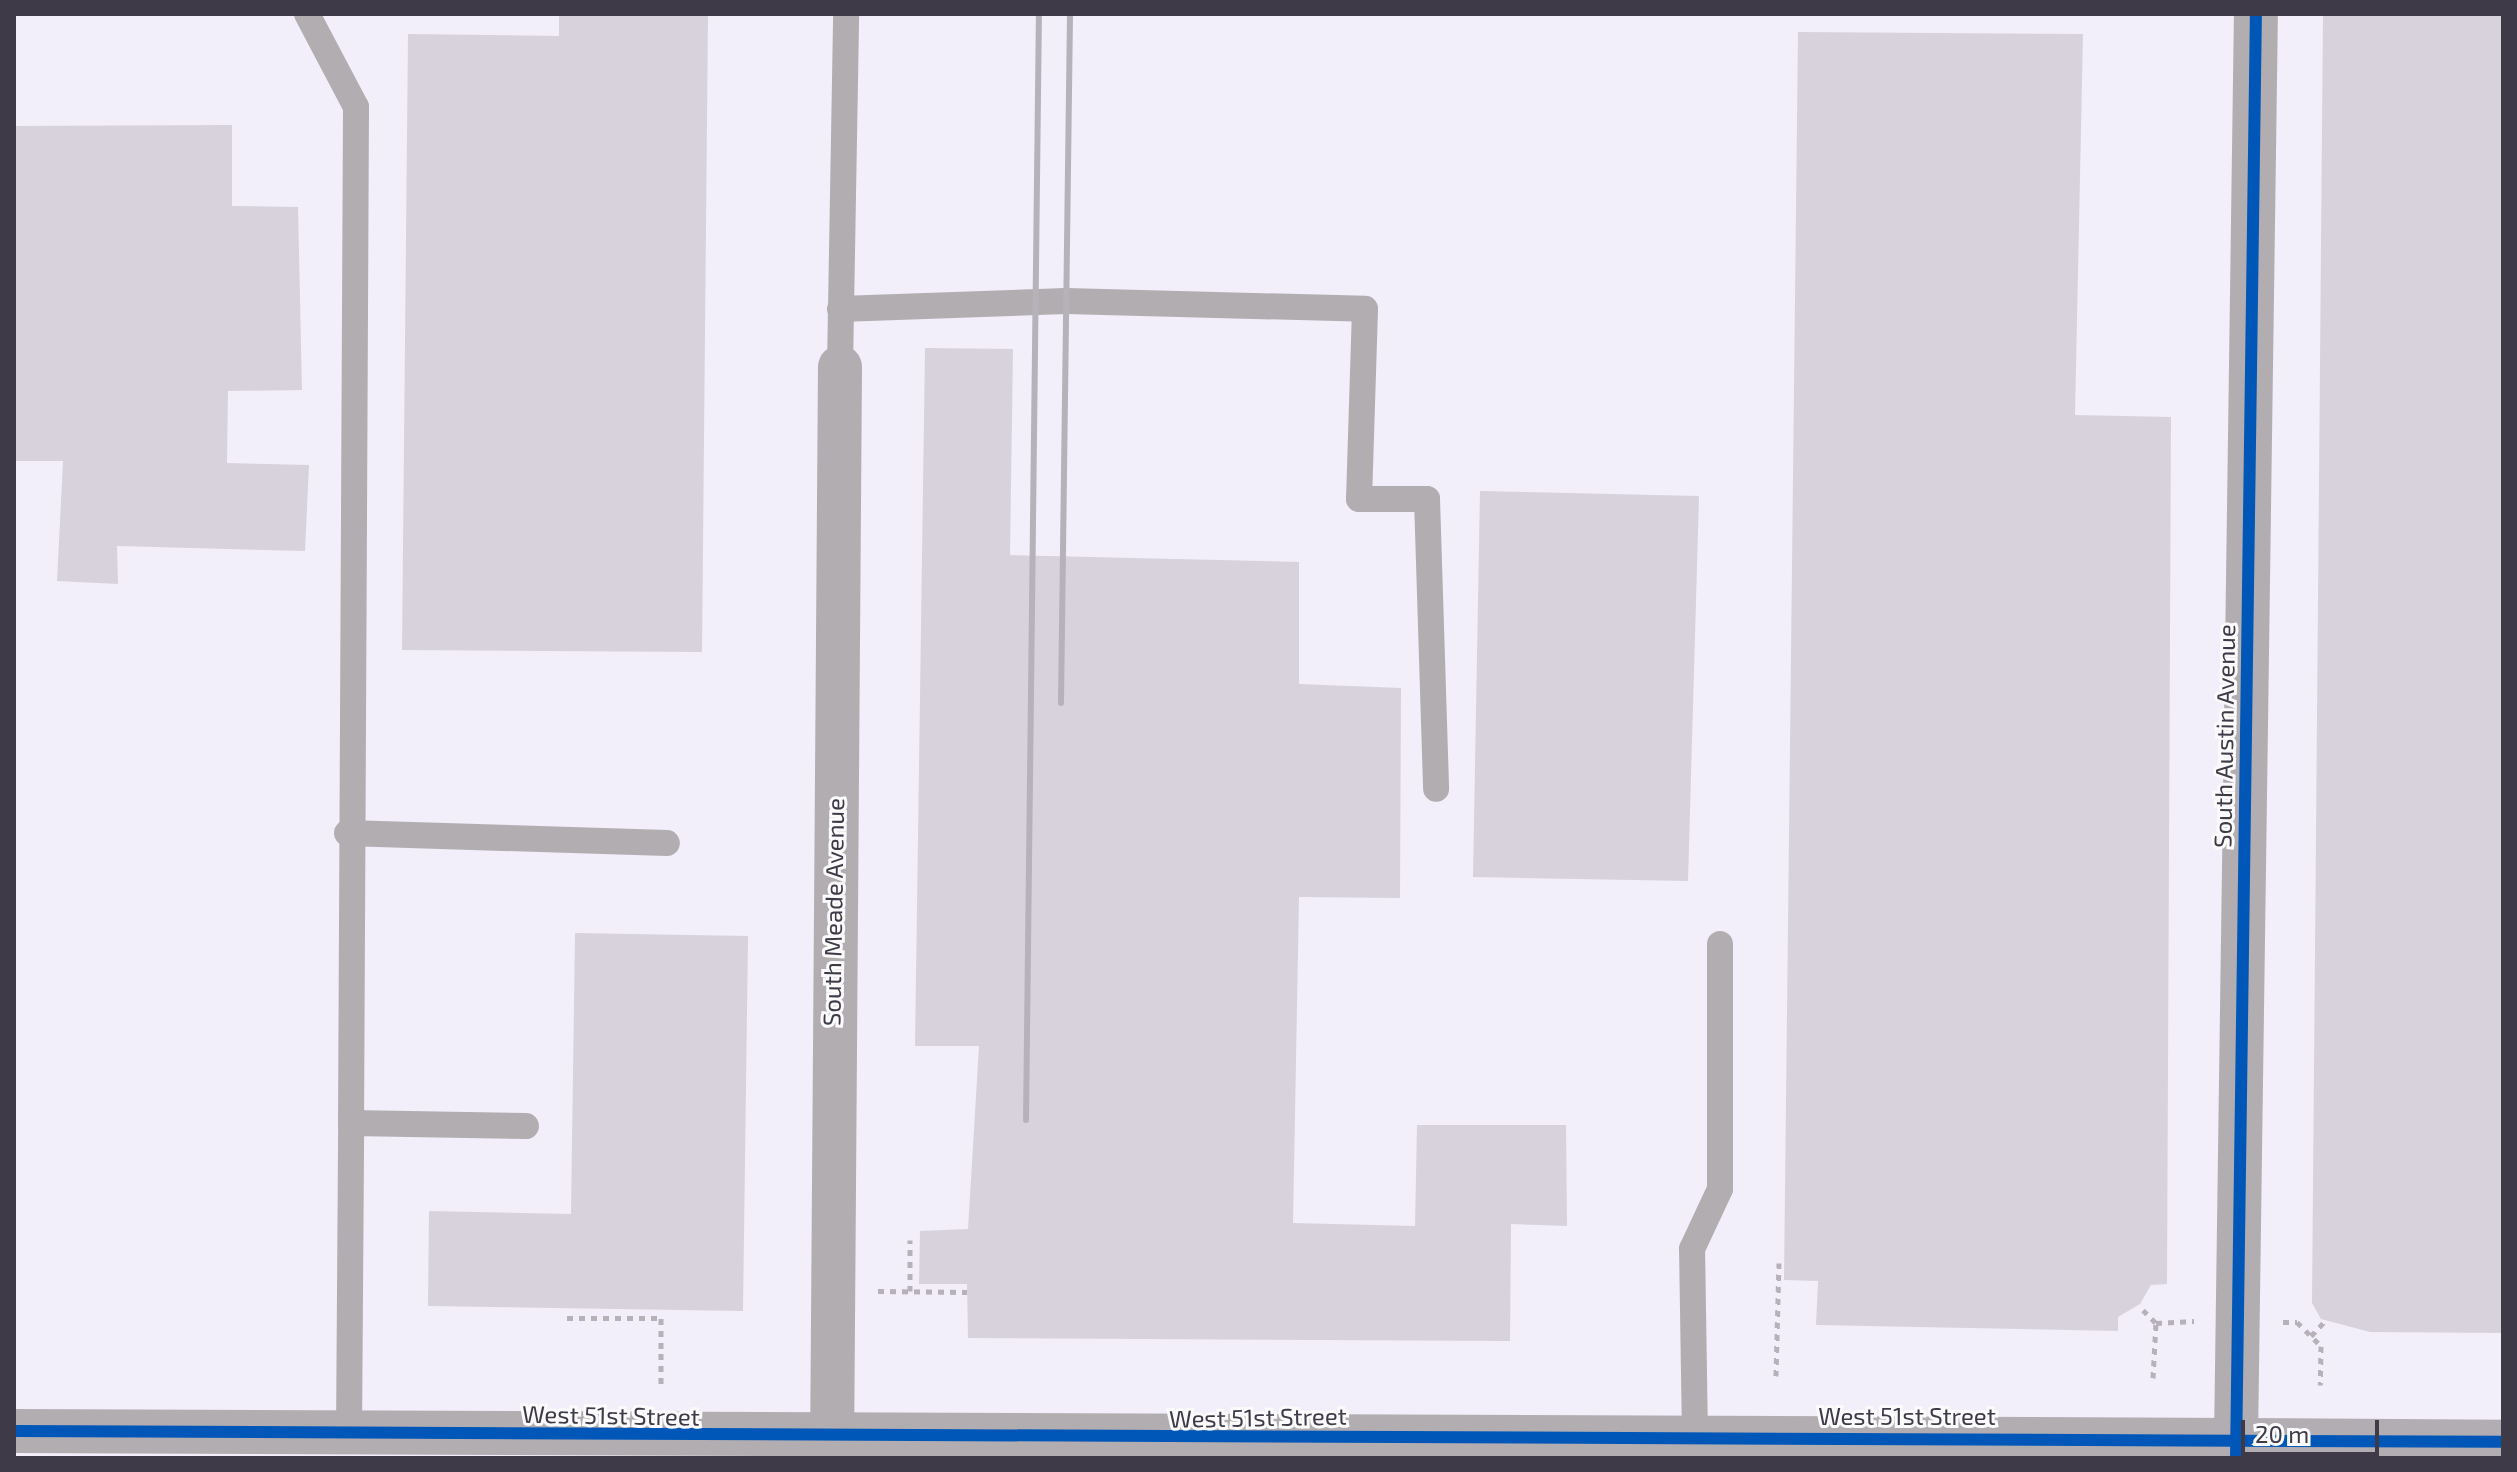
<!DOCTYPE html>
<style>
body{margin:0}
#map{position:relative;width:2517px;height:1472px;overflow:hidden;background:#f2eefa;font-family:"Exo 2",sans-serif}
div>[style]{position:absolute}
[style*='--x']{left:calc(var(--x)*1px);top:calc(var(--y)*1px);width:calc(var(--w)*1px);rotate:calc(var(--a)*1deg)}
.building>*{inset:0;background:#d8d2dd}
.path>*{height:5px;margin-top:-2.5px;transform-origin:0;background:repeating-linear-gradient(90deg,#b7b2b9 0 6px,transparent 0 12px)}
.lane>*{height:26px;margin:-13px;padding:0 13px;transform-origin:13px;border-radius:13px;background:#b2adb1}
.street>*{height:44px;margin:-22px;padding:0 22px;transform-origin:22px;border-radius:22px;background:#b2adb1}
.secondary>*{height:44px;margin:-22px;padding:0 22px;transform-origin:22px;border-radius:22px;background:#b1adb2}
.rail>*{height:6px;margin:-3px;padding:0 3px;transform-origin:3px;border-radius:3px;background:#b6b2b9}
.cycleway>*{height:12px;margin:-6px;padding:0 6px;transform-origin:6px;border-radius:6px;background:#0057b8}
span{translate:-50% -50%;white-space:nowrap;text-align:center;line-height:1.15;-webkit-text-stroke:6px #fbfbfb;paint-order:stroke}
.street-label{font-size:24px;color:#3f3a48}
.frame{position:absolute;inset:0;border:16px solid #3f3a48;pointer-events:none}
.scale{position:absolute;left:2241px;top:1420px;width:138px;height:36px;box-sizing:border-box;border:4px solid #3f3a48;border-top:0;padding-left:10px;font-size:24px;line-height:28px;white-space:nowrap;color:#3f3a48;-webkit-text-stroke:6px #fbfbfb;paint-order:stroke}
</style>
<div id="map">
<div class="building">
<div style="clip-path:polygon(559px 14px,708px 14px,702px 652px,402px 650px,408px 34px,559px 36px)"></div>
<div style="clip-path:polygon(2323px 14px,2503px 14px,2503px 1333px,2370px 1332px,2321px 1319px,2312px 1303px)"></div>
<div style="clip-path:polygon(1798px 32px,2083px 34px,2075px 415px,2171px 417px,2167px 1284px,2151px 1285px,2140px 1304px,2118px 1317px,2118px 1331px,1816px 1325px,1818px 1281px,1784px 1280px)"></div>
<div style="clip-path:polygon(232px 125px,232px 206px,298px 207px,302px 390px,228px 391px,227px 463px,309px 465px,305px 551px,117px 546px,118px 584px,57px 581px,63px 461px,14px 461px,14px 126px)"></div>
<div style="clip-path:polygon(925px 348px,1013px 349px,1010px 555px,1299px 562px,1299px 684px,1401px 688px,1400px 898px,1299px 897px,1293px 1223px,1415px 1226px,1417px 1125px,1566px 1125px,1567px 1226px,1511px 1224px,1510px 1341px,968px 1338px,967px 1284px,919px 1284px,920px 1231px,968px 1229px,979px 1046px,915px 1046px)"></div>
<div style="clip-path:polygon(1480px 491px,1699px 496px,1688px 881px,1473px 877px)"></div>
<div style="clip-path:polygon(575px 933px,748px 936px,743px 1311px,428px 1306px,429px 1211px,571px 1214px)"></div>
</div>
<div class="path">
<div style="--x:878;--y:1291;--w:89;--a:0.6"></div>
<div style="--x:910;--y:1291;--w:51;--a:-90"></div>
<div style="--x:2143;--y:1310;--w:18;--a:45"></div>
<div style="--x:567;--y:1318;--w:94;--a:0"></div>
<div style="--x:661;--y:1318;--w:67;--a:90"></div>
<div style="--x:2283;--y:1322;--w:14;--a:0"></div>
<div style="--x:2297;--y:1322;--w:34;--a:45"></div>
<div style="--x:2321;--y:1346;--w:39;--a:91"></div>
<div style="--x:2311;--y:1336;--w:21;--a:-47"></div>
<div style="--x:1776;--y:1376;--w:113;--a:-88.5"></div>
<div style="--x:2153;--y:1378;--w:55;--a:-86.9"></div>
<div style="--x:2156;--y:1323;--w:38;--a:-3"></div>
</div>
<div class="lane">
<div style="--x:307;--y:14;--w:105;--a:62.2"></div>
<div style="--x:356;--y:107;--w:1016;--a:90.28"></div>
<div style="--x:840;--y:309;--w:226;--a:-2"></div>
<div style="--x:1066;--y:301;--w:299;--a:1.5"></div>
<div style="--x:1365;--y:309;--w:190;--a:91.8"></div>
<div style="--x:1359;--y:499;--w:68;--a:0"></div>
<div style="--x:1427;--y:499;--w:290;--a:88.2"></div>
<div style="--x:840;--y:367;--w:353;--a:-89"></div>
<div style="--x:347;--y:833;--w:320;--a:1.8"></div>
<div style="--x:349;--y:1436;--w:313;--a:-89.6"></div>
<div style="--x:351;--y:1123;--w:175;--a:1"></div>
<div style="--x:1695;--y:1437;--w:188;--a:-90.9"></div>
<div style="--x:1692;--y:1249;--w:66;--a:-65"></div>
<div style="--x:1720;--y:1189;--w:245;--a:-90"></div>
</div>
<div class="street">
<div style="--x:14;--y:1431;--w:2222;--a:0.23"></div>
<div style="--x:2236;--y:1440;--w:1426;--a:-89.2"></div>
<div style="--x:832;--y:1458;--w:1091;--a:-89.58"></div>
</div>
<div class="secondary">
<div style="--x:2236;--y:1458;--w:18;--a:-90"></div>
<div style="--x:2236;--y:1440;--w:267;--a:0.4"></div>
</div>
<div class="rail">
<div style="--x:1061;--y:703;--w:689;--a:-89.25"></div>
<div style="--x:1026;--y:1120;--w:1106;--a:-89.33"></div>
</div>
<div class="cycleway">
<div style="--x:14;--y:1431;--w:2489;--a:0.25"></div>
<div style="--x:2236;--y:1458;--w:1444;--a:-89.21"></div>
</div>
<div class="street-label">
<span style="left:2224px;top:736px;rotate:-89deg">South Austin Avenue</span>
<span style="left:833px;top:912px;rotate:-89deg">South Meade Avenue</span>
<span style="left:611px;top:1415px;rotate:1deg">West 51st Street</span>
<span style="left:1907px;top:1416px">West 51st Street</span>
<span style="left:1258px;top:1417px;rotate:-1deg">West 51st Street</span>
</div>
<div class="frame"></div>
<div class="scale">20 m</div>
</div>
